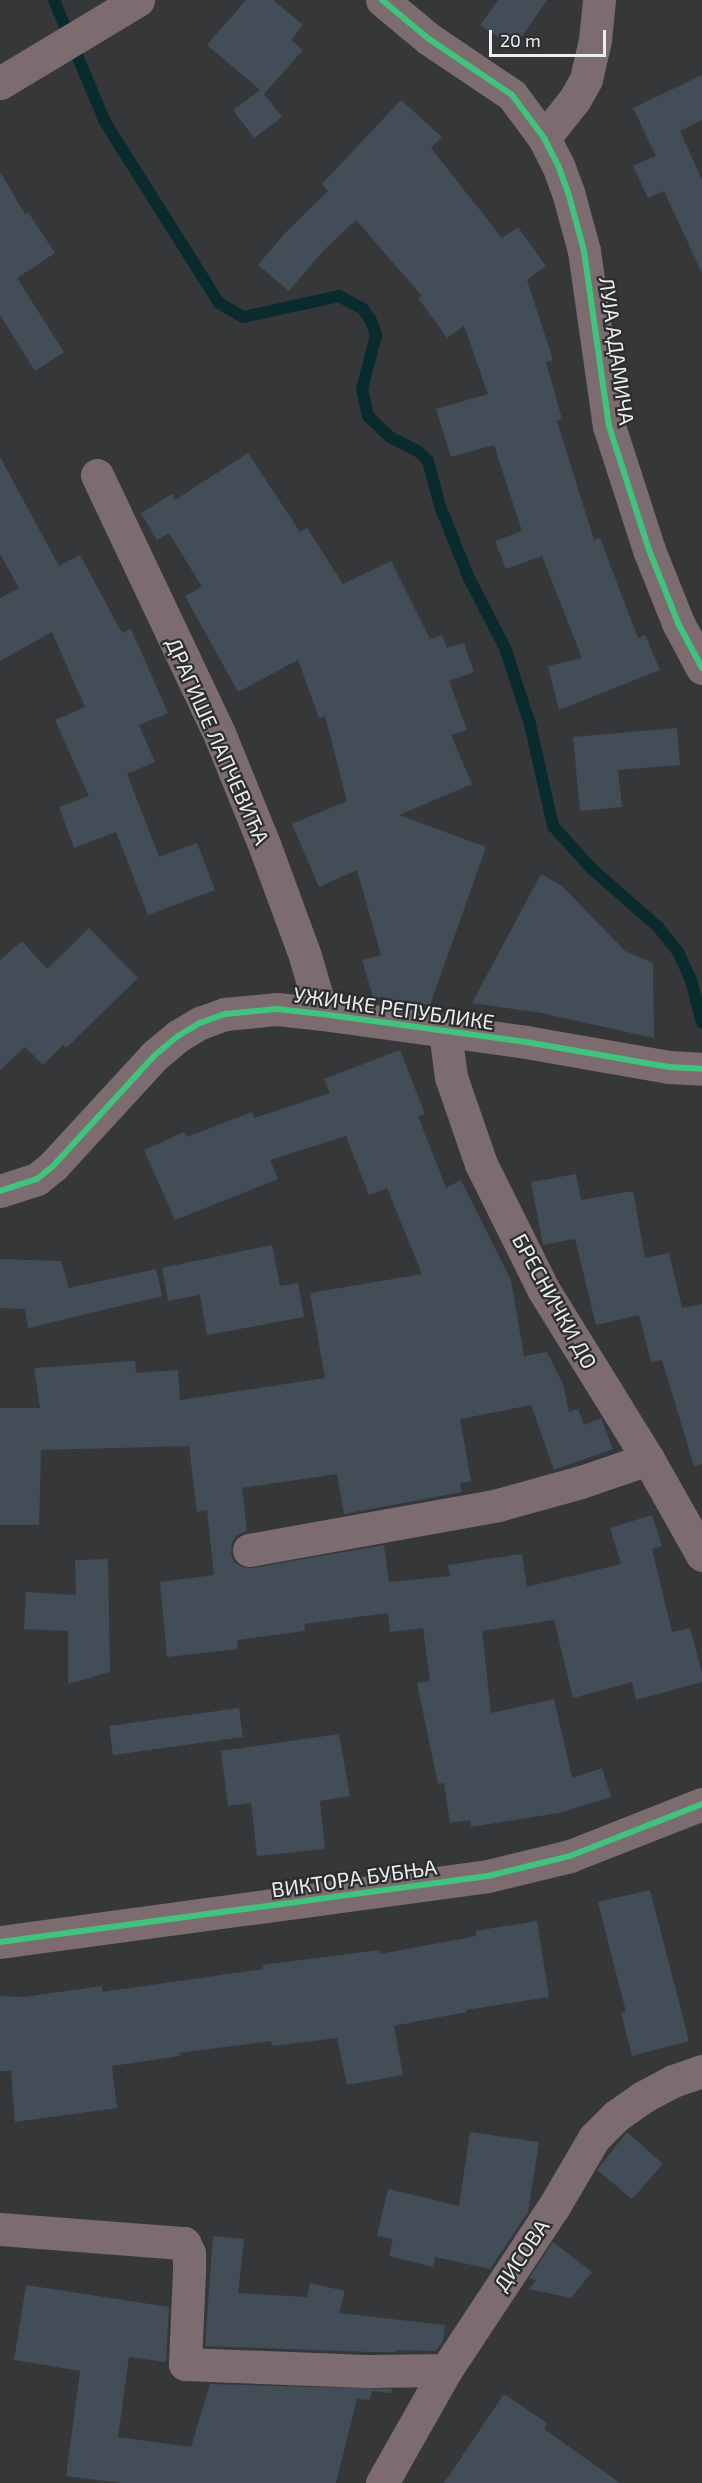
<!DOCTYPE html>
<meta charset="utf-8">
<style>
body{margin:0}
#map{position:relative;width:702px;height:2483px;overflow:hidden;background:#363739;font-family:"Exo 2",sans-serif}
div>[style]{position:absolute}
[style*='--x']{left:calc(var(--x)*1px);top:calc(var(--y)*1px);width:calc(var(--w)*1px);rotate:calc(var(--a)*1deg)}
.stream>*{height:12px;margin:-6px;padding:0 6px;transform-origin:6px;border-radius:6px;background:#092b2e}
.building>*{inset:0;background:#424d58}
.minor>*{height:33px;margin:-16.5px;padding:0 16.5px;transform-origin:16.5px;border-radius:16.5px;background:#7c6c6f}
.tertiary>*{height:33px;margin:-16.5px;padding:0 16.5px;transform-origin:16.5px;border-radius:16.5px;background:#7c6c6f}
.cycleway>*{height:6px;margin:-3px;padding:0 3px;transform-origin:3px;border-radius:3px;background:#40c37c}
span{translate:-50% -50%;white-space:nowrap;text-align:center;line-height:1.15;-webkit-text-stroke:4.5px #2b2d2f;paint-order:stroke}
.street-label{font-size:21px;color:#edeef0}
.scale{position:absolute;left:489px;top:30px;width:117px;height:27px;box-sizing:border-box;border:3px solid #edeef0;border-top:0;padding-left:8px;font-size:18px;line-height:21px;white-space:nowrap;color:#edeef0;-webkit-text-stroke:4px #2b2d2f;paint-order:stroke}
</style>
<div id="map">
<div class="stream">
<div style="--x:54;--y:0;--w:132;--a:67.3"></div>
<div style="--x:105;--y:122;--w:214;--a:57.8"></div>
<div style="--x:219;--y:303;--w:28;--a:30"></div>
<div style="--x:243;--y:317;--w:98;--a:-12.3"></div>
<div style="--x:339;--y:296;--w:27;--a:28"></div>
<div style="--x:363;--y:309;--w:14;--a:56"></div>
<div style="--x:371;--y:321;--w:15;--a:70"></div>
<div style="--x:376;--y:335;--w:56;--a:104.5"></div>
<div style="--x:362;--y:389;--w:28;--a:77"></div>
<div style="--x:368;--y:416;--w:30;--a:44"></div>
<div style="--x:390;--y:437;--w:33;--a:27"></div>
<div style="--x:419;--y:452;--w:13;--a:45"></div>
<div style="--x:428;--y:461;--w:47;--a:75.1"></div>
<div style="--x:440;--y:506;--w:75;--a:68.2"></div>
<div style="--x:468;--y:576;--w:81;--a:62.8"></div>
<div style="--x:505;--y:648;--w:80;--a:71.8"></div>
<div style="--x:530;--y:724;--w:105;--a:77.3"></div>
<div style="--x:553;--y:826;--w:58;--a:47.8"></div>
<div style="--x:592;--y:869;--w:88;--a:41.3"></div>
<div style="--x:658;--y:927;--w:32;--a:51"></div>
<div style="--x:678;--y:952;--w:31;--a:65"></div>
<div style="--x:691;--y:980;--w:44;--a:75.7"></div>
</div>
<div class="building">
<div style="clip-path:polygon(246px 0,273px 0,303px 25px,291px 40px,303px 50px,264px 94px,282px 117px,254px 138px,233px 110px,260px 90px,207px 45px)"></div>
<div style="clip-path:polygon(498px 0,547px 0,514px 48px,480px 25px)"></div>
<div style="clip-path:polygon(702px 75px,702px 120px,680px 131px,702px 180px,702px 273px,664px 191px,648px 198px,633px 166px,656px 156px,633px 108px)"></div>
<div style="clip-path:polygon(401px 100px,442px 137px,431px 148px,502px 238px,518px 227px,546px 266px,527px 280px,553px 360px,546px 362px,562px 419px,557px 421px,594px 540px,600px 538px,638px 638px,645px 635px,660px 670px,559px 710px,548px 666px,582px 658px,542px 556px,506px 569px,495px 541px,522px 531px,494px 445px,451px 457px,436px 409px,488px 394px,464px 326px,447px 338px,418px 298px,422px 296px,356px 220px,323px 251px,289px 291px,258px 265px,286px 232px,328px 191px,322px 184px)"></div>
<div style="clip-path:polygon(0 172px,25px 214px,28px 212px,55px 253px,17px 278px,64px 352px,35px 371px,0 315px)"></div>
<div style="clip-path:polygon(248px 453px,300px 532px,307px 528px,343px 584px,391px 561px,430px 639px,442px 635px,447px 648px,464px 643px,474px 672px,449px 681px,467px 730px,451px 735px,472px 784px,399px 815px,486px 847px,430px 1005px,373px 997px,362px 960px,381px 955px,357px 870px,319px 887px,292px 824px,347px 801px,325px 716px,319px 718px,298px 660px,238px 692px,185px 596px,202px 587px,169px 533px,157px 540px,141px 513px,172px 494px,175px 500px)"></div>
<div style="clip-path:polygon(0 457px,59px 566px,80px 555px,122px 633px,131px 629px,168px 713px,139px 725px,155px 762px,127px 774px,159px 857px,197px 843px,215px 890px,148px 915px,116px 832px,74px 848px,59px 807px,89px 796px,55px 720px,85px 707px,52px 632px,0 661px,0 598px,19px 588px,0 554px)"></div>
<div style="clip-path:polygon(677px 728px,680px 765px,618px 770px,622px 807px,580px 811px,573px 737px)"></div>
<div style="clip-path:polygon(541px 874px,562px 886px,625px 951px,653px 963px,654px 1038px,541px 1013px,472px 1003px)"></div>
<div style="clip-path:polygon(89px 928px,138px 978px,66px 1048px,63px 1045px,43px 1065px,25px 1047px,0 1070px,0 960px,22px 941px,47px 969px)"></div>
<div style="clip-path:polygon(400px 1050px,425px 1114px,418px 1116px,446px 1188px,461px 1180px,511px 1280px,524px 1356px,547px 1352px,563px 1384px,569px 1412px,578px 1409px,584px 1425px,601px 1418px,613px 1449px,554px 1470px,531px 1405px,460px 1419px,471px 1481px,460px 1483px,462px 1492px,344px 1514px,337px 1474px,242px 1488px,247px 1531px,237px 1535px,232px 1543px,231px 1553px,234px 1562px,242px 1567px,252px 1568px,384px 1545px,389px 1582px,450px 1576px,448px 1565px,522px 1554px,527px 1587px,621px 1564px,610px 1528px,652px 1515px,662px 1546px,652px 1549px,672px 1632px,690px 1628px,702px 1673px,702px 1682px,636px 1700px,632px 1682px,573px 1698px,554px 1620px,482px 1631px,491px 1713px,554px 1699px,572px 1778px,602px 1768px,611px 1797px,559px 1813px,471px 1827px,470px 1820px,450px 1823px,444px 1783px,438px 1784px,417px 1683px,430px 1681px,423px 1628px,390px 1632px,388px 1613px,304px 1624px,305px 1631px,237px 1640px,238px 1649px,167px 1657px,160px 1582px,214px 1575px,207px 1510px,197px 1512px,189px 1446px,41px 1450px,39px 1525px,0 1525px,0 1408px,40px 1408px,34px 1368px,135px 1361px,136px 1373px,178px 1370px,180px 1400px,325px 1378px,310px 1293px,422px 1274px,387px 1188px,369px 1195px,346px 1136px,270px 1160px,278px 1179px,175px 1220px,144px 1150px,184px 1132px,187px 1137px,252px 1112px,254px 1118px,330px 1093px,324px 1079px)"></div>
<div style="clip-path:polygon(576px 1174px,581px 1200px,633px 1191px,645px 1258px,669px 1253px,682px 1308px,702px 1304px,702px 1464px,694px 1466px,662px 1360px,651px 1362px,639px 1315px,596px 1325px,575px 1239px,543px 1245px,531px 1182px)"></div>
<div style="clip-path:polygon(272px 1245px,280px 1286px,298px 1283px,304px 1317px,207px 1335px,200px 1295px,168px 1301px,162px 1268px)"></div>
<div style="clip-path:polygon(0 1259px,61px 1261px,69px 1288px,156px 1269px,162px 1296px,28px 1328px,25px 1309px,0 1308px)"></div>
<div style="clip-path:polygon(108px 1559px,110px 1672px,68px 1684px,68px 1631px,24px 1629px,26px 1592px,76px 1595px,75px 1560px)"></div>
<div style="clip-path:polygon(239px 1708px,243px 1737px,113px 1755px,109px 1726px)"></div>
<div style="clip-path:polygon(339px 1734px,350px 1796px,320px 1801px,325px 1849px,257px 1856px,251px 1803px,228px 1806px,221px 1751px)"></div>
<div style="clip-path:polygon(650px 1890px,689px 2041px,632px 2056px,621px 2013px,626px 2012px,598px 1902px)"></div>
<div style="clip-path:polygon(537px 1921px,549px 1997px,466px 2010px,466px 2012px,394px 2026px,403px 2075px,347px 2085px,337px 2038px,272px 2046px,271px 2041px,179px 2053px,180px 2056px,112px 2066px,117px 2108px,15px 2122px,11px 2071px,0 2071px,0 1996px,23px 1997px,102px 1986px,102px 1992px,263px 1969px,262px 1965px,379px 1950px,380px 1954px,476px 1936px,475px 1931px)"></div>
<div style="clip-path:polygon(470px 2132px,539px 2142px,528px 2212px,490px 2269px,435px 2257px,433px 2267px,389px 2256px,393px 2239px,377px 2236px,388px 2189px,459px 2206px)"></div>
<div style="clip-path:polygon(627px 2132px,663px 2164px,632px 2199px,597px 2170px)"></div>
<div style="clip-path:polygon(213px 2236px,244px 2239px,238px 2293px,307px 2297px,310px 2283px,345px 2291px,339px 2313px,445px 2325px,443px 2341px,436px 2351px,396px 2350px,396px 2352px,371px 2352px,205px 2346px)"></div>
<div style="clip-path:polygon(553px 2242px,592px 2272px,571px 2298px,529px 2289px,536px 2280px,529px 2278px)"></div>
<div style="clip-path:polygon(26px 2285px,169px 2307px,166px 2362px,129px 2357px,118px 2437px,191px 2447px,210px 2384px,392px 2389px,391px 2393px,372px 2391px,370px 2400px,357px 2399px,336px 2483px,121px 2483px,66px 2476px,80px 2371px,14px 2360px)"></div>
<div style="clip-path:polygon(504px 2394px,547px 2423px,544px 2429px,620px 2483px,444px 2483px)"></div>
</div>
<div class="minor">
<div style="--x:382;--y:0;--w:61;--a:39.7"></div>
<div style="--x:429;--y:39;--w:100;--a:34"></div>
<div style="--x:512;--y:95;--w:54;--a:53.3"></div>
<div style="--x:544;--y:138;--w:30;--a:63"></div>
<div style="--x:558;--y:165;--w:29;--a:70"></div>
<div style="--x:568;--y:192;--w:61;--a:74.8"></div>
<div style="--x:584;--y:251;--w:177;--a:81.9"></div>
<div style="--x:609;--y:426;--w:130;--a:72.1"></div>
<div style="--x:649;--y:550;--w:79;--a:68.3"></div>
<div style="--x:678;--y:623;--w:51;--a:61.9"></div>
<div style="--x:0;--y:83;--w:161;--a:-31"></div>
<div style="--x:544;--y:138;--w:50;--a:-51.5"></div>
<div style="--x:575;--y:99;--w:23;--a:-61"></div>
<div style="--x:586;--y:79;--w:40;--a:-77"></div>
<div style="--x:595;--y:40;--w:40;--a:-84.3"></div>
<div style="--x:97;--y:475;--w:285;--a:64.7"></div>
<div style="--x:219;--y:733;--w:123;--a:68"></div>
<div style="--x:265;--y:847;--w:116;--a:69.8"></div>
<div style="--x:305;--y:956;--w:60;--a:73.7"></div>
<div style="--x:445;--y:1032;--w:45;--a:82.4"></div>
<div style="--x:451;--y:1077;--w:92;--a:71"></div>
<div style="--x:481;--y:1164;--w:140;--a:63.6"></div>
<div style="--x:543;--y:1289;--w:200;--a:58.3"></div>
<div style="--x:648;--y:1459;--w:110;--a:60.6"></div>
<div style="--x:249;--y:1550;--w:253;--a:-10.2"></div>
<div style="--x:498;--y:1505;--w:86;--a:-15.5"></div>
<div style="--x:581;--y:1482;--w:71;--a:-18.9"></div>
<div style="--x:0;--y:1942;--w:492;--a:-7.7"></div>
<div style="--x:488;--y:1876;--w:84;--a:-13.7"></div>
<div style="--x:570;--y:1856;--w:142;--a:-21.5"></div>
<div style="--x:0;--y:2229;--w:185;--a:4.4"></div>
<div style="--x:184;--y:2243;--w:11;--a:63"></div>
<div style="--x:189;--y:2253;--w:18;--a:90"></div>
<div style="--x:189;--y:2271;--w:93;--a:92.5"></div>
<div style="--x:185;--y:2364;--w:186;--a:2.2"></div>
<div style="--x:371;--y:2371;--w:75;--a:-0.8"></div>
<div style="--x:382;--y:2483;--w:130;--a:-60.5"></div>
<div style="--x:446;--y:2370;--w:194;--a:-56.6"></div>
<div style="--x:553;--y:2208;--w:81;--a:-59.6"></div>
<div style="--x:594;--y:2138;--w:31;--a:-45"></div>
<div style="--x:616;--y:2116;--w:33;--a:-35"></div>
<div style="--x:643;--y:2097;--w:34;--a:-28"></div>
<div style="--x:673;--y:2081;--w:31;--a:-19"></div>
</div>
<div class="tertiary">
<div style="--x:0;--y:1191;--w:39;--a:-18"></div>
<div style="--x:37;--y:1179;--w:21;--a:-39"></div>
<div style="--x:53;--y:1166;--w:149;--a:-47.4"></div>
<div style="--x:154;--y:1056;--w:31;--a:-40"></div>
<div style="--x:178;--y:1036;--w:26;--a:-31"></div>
<div style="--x:200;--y:1023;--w:27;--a:-20"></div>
<div style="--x:225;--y:1014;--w:52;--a:-5.5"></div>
<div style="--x:277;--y:1009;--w:45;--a:6.3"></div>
<div style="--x:322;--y:1014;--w:206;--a:7.8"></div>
<div style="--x:526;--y:1042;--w:145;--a:9.9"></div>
<div style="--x:669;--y:1067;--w:33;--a:3"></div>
</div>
<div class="cycleway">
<div style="--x:382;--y:0;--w:61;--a:39.7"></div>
<div style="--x:429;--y:39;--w:100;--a:34"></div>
<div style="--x:512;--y:95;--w:54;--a:53.3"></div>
<div style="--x:544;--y:138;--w:30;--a:63"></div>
<div style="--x:558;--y:165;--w:29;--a:70"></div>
<div style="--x:568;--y:192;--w:61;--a:74.8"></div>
<div style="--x:584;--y:251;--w:177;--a:81.9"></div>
<div style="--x:609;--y:426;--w:130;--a:72.1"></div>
<div style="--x:649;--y:550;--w:79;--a:68.3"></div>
<div style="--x:678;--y:623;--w:51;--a:61.9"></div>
<div style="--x:0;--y:1191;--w:39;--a:-18"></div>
<div style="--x:37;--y:1179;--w:21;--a:-39"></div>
<div style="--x:53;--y:1166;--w:149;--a:-47.4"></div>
<div style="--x:154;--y:1056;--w:31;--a:-40"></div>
<div style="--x:178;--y:1036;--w:26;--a:-31"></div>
<div style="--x:200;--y:1023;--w:27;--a:-20"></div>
<div style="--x:225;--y:1014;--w:52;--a:-5.5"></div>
<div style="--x:277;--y:1009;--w:45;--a:6.3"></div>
<div style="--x:322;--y:1014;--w:206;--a:7.8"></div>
<div style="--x:526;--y:1042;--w:145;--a:9.9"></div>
<div style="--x:669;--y:1067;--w:33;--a:3"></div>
<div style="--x:0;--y:1942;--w:492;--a:-7.7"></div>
<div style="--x:488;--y:1876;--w:84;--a:-13.7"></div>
<div style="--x:570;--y:1856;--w:142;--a:-21.5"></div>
</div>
<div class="street-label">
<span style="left:617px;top:351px;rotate:82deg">ЛУЈА АДАМИЧА</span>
<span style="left:218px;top:741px;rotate:66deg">ДРАГИШЕ ЛАПЧЕВИЋА</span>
<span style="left:394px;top:1008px;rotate:8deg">УЖИЧКЕ РЕПУБЛИКЕ</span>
<span style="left:555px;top:1301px;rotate:61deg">БРЕСНИЧКИ ДО</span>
<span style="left:354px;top:1878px;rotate:-8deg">ВИКТОРА БУБЊА</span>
<span style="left:521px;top:2255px;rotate:-56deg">ДИСОВА</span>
</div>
<div class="scale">20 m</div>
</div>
